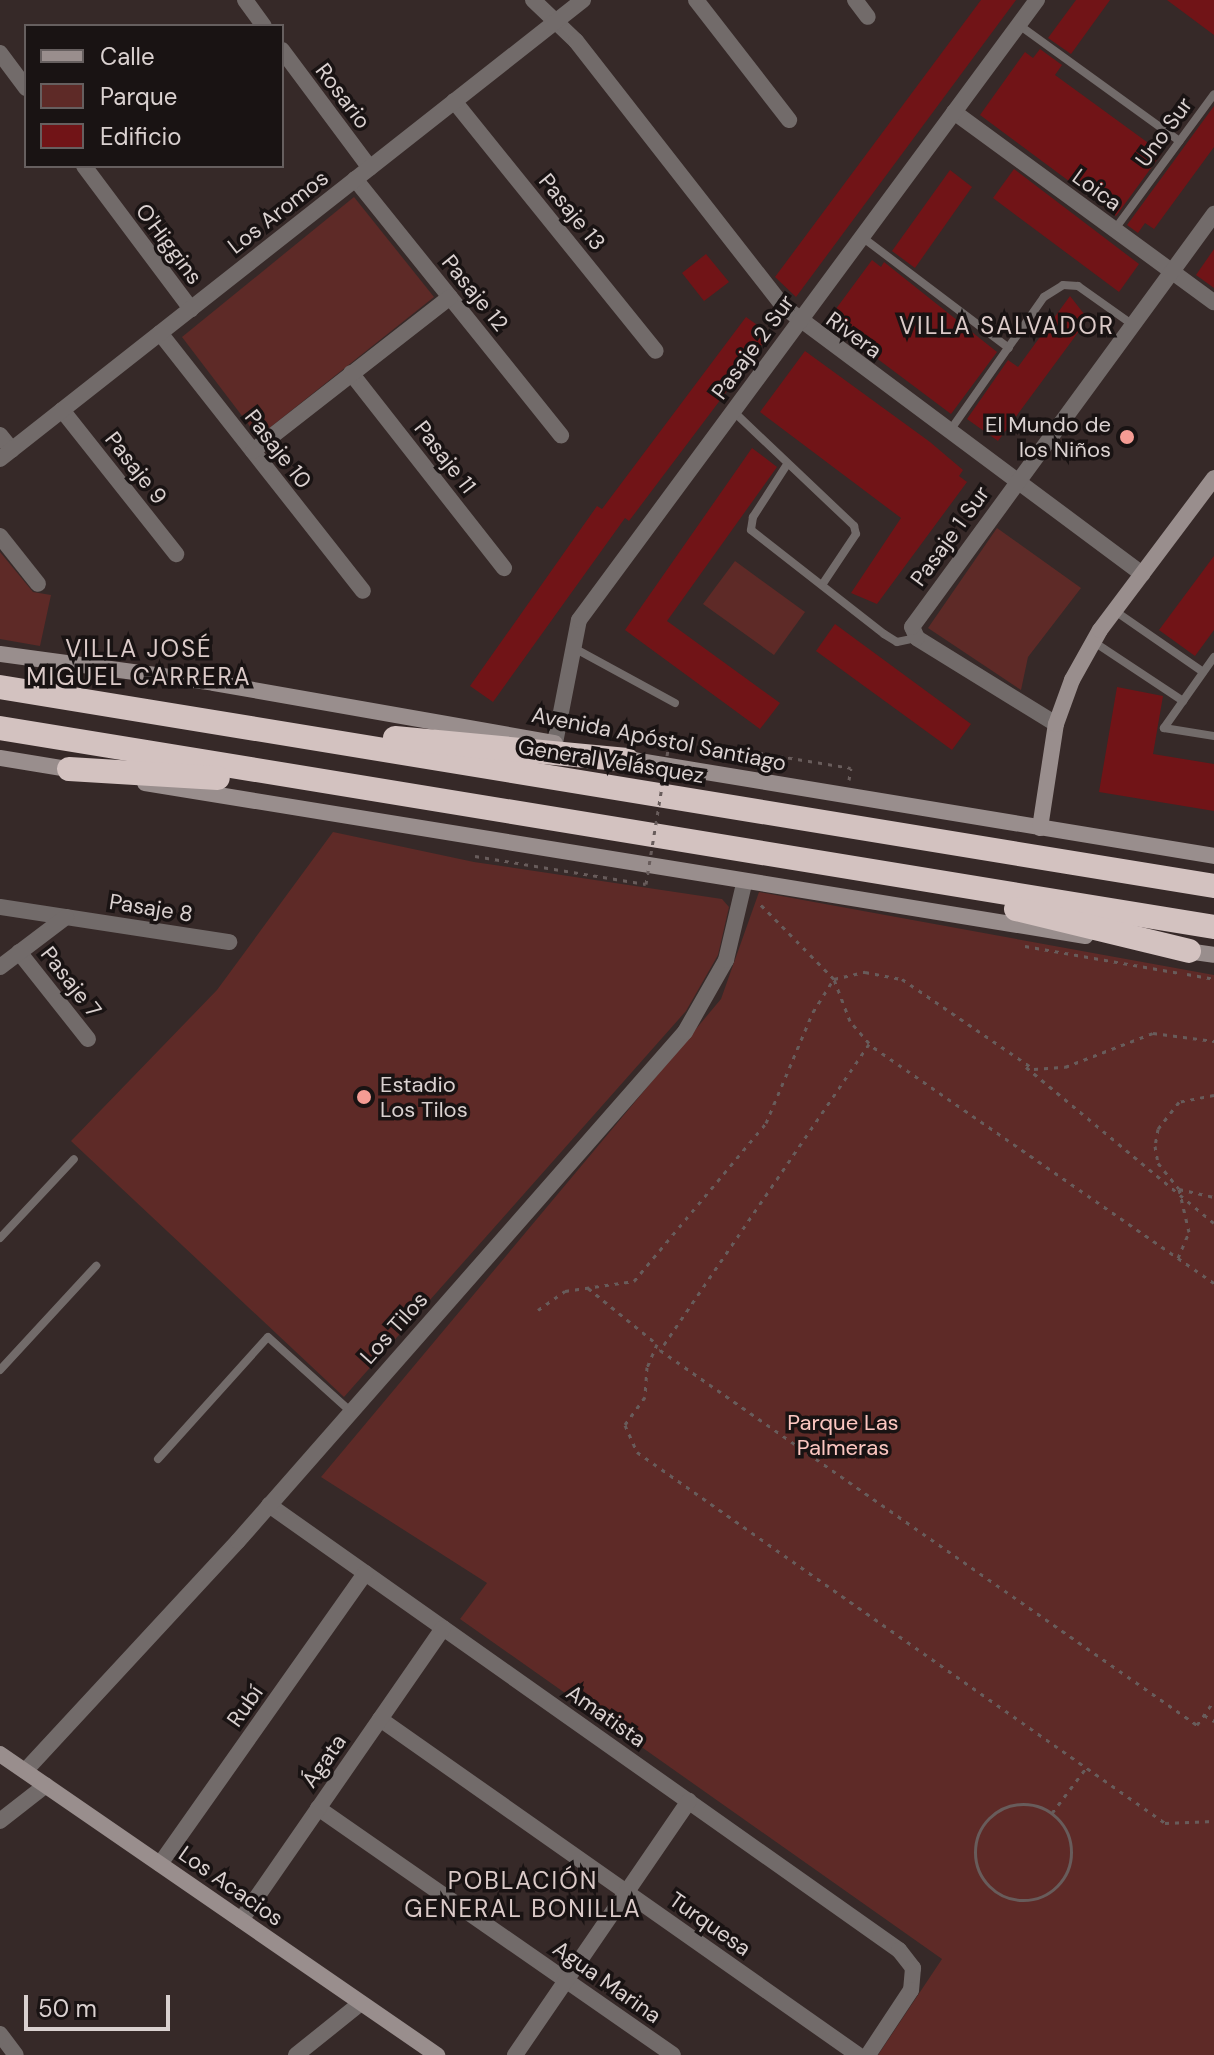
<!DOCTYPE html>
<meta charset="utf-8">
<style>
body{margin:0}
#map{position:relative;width:1214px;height:2055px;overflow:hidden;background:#362928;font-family:"DM Sans",sans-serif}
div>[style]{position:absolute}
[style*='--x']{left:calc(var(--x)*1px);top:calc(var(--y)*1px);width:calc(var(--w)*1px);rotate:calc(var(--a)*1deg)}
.green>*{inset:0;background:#5e2a27}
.building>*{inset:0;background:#711417}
.path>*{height:3px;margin-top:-1.5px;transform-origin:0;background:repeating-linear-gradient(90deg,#685c5b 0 4px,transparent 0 10px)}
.path>.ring{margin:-1.5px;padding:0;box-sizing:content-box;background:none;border:3px solid #685c5b;border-radius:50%}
.lane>*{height:8px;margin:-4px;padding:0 4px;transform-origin:4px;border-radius:4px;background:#726b6a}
.street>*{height:16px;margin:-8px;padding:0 8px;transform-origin:8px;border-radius:8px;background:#726b6a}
.secondary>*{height:16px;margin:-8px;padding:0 8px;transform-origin:8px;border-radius:8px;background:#998e8d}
.highway>*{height:24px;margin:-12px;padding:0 12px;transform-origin:12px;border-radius:12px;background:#d3c2c0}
.path-bridge>*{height:3px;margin-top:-1.5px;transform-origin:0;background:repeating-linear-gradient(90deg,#685c5b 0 4px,transparent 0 10px)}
.dots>*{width:22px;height:22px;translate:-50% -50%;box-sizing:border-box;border:4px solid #191313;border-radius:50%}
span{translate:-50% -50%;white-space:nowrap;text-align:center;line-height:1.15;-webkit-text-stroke:7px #191313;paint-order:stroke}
.street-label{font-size:22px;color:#dad1d0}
.poi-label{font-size:22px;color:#dad1d0}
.right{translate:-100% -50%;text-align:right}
.left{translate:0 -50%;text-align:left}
.park-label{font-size:22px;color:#fcc7c1}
.neighbourhood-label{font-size:24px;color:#dbcac8;letter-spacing:2px}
.legend{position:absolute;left:24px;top:24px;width:260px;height:144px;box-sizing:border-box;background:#191313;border:2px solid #665f5f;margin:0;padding:10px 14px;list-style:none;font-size:24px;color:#dad1d0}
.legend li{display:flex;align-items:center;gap:16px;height:40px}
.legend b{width:40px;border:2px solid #665f5f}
.scale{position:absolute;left:24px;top:1995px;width:146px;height:36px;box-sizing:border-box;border:4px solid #dad1d0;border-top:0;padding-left:10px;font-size:24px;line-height:28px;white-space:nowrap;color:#dad1d0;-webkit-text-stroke:6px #191313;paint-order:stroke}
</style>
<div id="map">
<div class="green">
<div style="clip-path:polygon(354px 197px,434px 297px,258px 437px,182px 337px)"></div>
<div style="clip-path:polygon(997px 528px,1081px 588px,1028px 657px,1021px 690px,928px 628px)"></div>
<div style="clip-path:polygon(0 552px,33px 592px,51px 595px,40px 646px,0 639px)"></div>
<div style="clip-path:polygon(735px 561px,805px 612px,774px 655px,703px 604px)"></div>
<div style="clip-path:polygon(333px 832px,474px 862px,722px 899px,729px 907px,718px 955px,686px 1011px,344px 1397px,71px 1141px,217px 990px)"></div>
<div style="clip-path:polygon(759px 892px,1214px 975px,1214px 2055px,878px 2055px,942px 1959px,460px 1619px,487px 1583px,321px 1477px,721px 999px)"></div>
</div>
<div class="building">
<div style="clip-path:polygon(981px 0,1016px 0,796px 297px,775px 277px)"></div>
<div style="clip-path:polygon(1076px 0,1110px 0,1071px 54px,1048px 38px)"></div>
<div style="clip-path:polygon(1167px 0,1214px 0,1214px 35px)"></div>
<div style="clip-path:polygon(1040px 49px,1062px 65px,1055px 75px,1162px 153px,1116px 216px,980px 115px,1025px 52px,1033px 58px)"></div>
<div style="clip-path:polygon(1214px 106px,1214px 147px,1154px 229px,1145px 223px,1138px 233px,1127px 225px)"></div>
<div style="clip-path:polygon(1014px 169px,1139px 264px,1119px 292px,993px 198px)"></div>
<div style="clip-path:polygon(950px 170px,972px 187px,915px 268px,892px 251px)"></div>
<div style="clip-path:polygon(1214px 249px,1214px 288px,1196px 275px)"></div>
<div style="clip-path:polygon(706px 254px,729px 282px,704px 301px,682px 273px)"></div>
<div style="clip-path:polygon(872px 260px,881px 267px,884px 262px,997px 352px,951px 414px,827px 321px)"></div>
<div style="clip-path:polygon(1070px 296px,1088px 319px,998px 441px,967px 419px,1008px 360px,1018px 367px)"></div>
<div style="clip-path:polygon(746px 317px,770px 334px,629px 521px,625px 518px,493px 702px,470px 686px,597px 506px,602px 509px)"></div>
<div style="clip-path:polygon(805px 351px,930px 442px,963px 470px,959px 476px,967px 482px,877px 604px,851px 593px,901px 518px,760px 412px)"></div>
<div style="clip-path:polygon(752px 448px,777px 467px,667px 621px,780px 703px,760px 729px,625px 630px)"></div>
<div style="clip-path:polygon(1214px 556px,1214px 630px,1195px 656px,1159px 630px)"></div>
<div style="clip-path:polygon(835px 624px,971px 724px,952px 750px,816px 651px)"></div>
<div style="clip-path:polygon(1117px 687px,1163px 696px,1153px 754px,1214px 764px,1214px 811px,1099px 792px)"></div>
</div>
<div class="path">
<div style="--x:849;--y:780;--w:12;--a:-81"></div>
<div style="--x:1025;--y:946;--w:157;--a:9.9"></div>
<div style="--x:1187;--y:974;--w:27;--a:10"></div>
<div style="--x:869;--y:1043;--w:29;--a:-131"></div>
<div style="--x:850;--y:1021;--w:45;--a:-110.9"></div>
<div style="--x:834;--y:979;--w:32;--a:-13"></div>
<div style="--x:865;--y:972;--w:38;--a:11"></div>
<div style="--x:902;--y:979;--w:160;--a:34.3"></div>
<div style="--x:1034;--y:1069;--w:31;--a:-4"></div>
<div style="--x:1065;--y:1067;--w:94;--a:-21.1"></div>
<div style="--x:1153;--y:1033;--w:62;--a:7.5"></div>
<div style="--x:1026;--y:1067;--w:244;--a:39.7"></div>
<div style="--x:1214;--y:1095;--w:36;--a:169"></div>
<div style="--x:1179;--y:1102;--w:34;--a:128"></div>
<div style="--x:1158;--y:1129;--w:17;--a:100"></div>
<div style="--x:1155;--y:1146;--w:17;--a:80"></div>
<div style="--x:1158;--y:1163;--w:33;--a:51"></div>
<div style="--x:1179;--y:1189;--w:36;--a:13"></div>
<div style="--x:1178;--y:1258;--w:28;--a:-67"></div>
<div style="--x:1189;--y:1232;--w:44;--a:-103.1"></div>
<div style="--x:1214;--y:1283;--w:420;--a:-145.3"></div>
<div style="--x:869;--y:1044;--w:371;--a:124.3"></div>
<div style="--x:660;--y:1350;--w:655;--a:34.93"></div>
<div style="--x:1197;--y:1725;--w:29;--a:-55"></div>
<div style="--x:588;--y:1288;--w:89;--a:39.1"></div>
<div style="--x:657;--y:1344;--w:25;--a:113"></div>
<div style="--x:647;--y:1367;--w:30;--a:94"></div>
<div style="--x:645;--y:1397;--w:34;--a:126"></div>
<div style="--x:625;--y:1425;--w:30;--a:66"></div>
<div style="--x:637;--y:1452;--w:645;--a:35.09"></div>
<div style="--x:1165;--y:1823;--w:49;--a:-2.3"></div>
<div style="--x:538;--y:1310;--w:33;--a:-35"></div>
<div style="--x:565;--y:1291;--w:70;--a:-8.2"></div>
<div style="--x:634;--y:1281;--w:206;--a:-50.1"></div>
<div style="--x:766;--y:1123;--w:121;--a:-67.1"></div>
<div style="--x:813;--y:1012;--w:39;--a:-58"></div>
<div style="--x:834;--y:979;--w:110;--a:-134.6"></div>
<div style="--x:1204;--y:1715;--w:12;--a:31"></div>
<div class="ring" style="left:975px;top:1804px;width:93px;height:93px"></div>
<div style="--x:1052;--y:1813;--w:56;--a:-52.9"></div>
</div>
<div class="lane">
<div style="--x:1019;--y:25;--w:198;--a:35.9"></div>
<div style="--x:1115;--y:229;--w:167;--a:-53.7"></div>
<div style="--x:862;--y:237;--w:184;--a:37.1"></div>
<div style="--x:733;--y:411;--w:167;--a:43.5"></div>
<div style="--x:854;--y:526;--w:8;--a:76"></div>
<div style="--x:856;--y:534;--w:61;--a:123.7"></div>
<div style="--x:949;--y:432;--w:165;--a:-54.9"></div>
<div style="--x:1044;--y:297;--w:22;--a:-32"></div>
<div style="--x:1063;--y:285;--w:15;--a:4"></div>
<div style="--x:1078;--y:286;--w:67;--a:35.3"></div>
<div style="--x:786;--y:466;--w:61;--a:122.9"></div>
<div style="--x:753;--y:517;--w:13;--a:99"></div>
<div style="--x:751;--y:530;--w:169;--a:38"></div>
<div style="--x:884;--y:634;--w:15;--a:32"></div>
<div style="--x:897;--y:642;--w:19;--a:-12"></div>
<div style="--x:1115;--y:611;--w:107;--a:34.7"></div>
<div style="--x:1094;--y:642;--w:107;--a:33.5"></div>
<div style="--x:574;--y:648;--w:115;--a:28.6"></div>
<div style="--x:1214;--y:657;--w:87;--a:125.2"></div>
<div style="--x:1164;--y:728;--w:51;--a:9.1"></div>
<div style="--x:0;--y:1238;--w:108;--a:-46.9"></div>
<div style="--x:0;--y:1370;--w:142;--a:-47.3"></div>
<div style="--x:158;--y:1459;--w:164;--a:-48"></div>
<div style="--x:268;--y:1337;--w:109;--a:42"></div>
</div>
<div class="street">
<div style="--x:245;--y:0;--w:32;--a:54"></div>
<div style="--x:533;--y:0;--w:59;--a:43.6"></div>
<div style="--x:576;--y:41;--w:338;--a:52"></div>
<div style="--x:784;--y:307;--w:447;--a:36.7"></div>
<div style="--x:696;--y:0;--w:152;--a:52.2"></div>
<div style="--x:855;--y:0;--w:21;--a:53"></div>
<div style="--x:282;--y:50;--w:147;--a:53.3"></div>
<div style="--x:0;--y:53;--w:44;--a:53.4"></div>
<div style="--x:454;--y:101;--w:321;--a:51.1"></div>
<div style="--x:954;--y:112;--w:322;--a:36.2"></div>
<div style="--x:84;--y:166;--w:179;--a:53.2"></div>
<div style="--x:355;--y:179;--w:329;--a:51.2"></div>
<div style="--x:160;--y:333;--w:328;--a:51.8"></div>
<div style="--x:351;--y:373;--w:248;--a:51.9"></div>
<div style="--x:62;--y:410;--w:184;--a:51.6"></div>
<div style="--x:0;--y:435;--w:19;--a:51"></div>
<div style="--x:253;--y:451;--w:250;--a:-38"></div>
<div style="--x:0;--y:459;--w:742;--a:-38.21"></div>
<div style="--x:0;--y:536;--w:61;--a:51.6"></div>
<div style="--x:1056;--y:724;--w:163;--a:-148.3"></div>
<div style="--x:917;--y:638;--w:12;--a:-114"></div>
<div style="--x:912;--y:627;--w:512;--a:-53.82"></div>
<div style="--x:555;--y:743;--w:125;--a:-79"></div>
<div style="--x:579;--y:620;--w:771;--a:-53.55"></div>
<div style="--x:0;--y:907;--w:232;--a:8.7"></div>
<div style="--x:19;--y:952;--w:111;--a:51.6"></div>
<div style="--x:0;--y:967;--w:83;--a:-37.1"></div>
<div style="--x:269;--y:1505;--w:771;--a:35.24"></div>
<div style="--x:899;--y:1950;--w:23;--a:52"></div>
<div style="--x:913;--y:1968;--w:22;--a:95"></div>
<div style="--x:911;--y:1990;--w:78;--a:123.5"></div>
<div style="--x:380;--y:1719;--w:584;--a:35.1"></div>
<div style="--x:25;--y:1771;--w:313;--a:-47.2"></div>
<div style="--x:238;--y:1541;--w:677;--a:-48.71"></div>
<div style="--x:685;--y:1032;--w:83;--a:-60.3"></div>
<div style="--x:726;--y:960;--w:78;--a:-76.7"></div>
<div style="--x:318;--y:1808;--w:432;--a:34.8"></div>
<div style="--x:0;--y:1821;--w:58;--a:-38"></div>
<div style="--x:160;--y:1864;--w:356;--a:-54.8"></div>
<div style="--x:241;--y:1920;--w:355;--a:-55.3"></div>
<div style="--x:0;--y:2034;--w:26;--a:53"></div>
<div style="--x:296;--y:2055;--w:83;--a:-38.7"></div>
<div style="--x:515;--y:2055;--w:308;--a:-55.6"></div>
</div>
<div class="secondary">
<div style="--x:0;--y:654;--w:216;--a:7.7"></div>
<div style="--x:214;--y:683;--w:346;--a:10"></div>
<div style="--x:0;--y:758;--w:80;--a:9.3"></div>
<div style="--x:621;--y:758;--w:601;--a:9.38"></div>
<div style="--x:145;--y:783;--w:953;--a:9.24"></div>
<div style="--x:1040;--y:828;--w:105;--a:-81.3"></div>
<div style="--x:1056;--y:724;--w:47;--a:-70"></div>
<div style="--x:1072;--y:680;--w:57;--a:-60.8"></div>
<div style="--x:1100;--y:630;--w:190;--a:-53.1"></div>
<div style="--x:1180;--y:950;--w:34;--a:8"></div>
<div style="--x:0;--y:1754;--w:531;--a:34.56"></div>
</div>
<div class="highway">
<div style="--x:0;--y:687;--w:1230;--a:9.31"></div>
<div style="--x:0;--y:728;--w:1230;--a:9.31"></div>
<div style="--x:395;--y:738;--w:233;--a:5.4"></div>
<div style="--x:69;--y:769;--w:149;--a:3.5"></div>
<div style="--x:1016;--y:909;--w:178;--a:13.6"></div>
</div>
<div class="path-bridge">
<div style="--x:475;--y:856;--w:173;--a:9.3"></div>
<div style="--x:646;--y:884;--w:148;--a:-80.7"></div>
<div style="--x:670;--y:738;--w:183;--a:9.4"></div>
</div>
<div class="dots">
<div style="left:1127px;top:437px;background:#f59c94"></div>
<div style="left:364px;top:1097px;background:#f59c94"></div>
</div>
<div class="street-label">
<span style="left:343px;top:96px;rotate:53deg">Rosario</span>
<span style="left:1164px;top:132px;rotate:-54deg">Uno Sur</span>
<span style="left:1097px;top:190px;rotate:36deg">Loica</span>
<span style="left:278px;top:212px;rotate:-38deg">Los Aromos</span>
<span style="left:572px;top:212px;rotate:51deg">Pasaje 13</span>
<span style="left:169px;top:244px;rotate:53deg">O'Higgins</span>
<span style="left:475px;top:293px;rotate:51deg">Pasaje 12</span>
<span style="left:854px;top:335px;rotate:36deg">Rivera</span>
<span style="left:753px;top:347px;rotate:-54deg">Pasaje 2 Sur</span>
<span style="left:278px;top:449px;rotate:52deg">Pasaje 10</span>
<span style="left:445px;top:457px;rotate:52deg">Pasaje 11</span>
<span style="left:136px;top:468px;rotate:52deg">Pasaje 9</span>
<span style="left:950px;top:536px;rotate:-54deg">Pasaje 1 Sur</span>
<span style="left:659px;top:739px;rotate:11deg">Avenida Apóstol Santiago</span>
<span style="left:611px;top:761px;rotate:9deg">General Velásquez</span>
<span style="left:151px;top:908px;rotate:9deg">Pasaje 8</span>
<span style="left:71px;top:982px;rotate:52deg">Pasaje 7</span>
<span style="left:394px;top:1328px;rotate:-48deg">Los Tilos</span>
<span style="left:245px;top:1706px;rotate:-55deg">Rubí</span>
<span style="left:606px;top:1716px;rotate:35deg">Amatista</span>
<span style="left:324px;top:1761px;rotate:-55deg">Ágata</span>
<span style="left:231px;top:1886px;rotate:35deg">Los Acacios</span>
<span style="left:710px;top:1924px;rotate:35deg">Turquesa</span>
<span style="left:607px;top:1982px;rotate:35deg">Agua Marina</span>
</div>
<div class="poi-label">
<span class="right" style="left:1111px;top:437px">El Mundo de<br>los Niños</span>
<span class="left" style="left:380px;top:1097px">Estadio<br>Los Tilos</span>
</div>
<div class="park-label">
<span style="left:843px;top:1435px">Parque Las<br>Palmeras</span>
</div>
<div class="neighbourhood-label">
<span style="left:1007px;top:326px">VILLA SALVADOR</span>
<span style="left:139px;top:663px">VILLA JOSÉ<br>MIGUEL CARRERA</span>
<span style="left:523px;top:1895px">POBLACIÓN<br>GENERAL BONILLA</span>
</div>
<ul class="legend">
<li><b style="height:10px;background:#998e8d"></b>Calle</li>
<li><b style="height:22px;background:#5e2a27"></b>Parque</li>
<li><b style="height:22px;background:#711417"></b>Edificio</li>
</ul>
<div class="scale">50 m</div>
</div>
